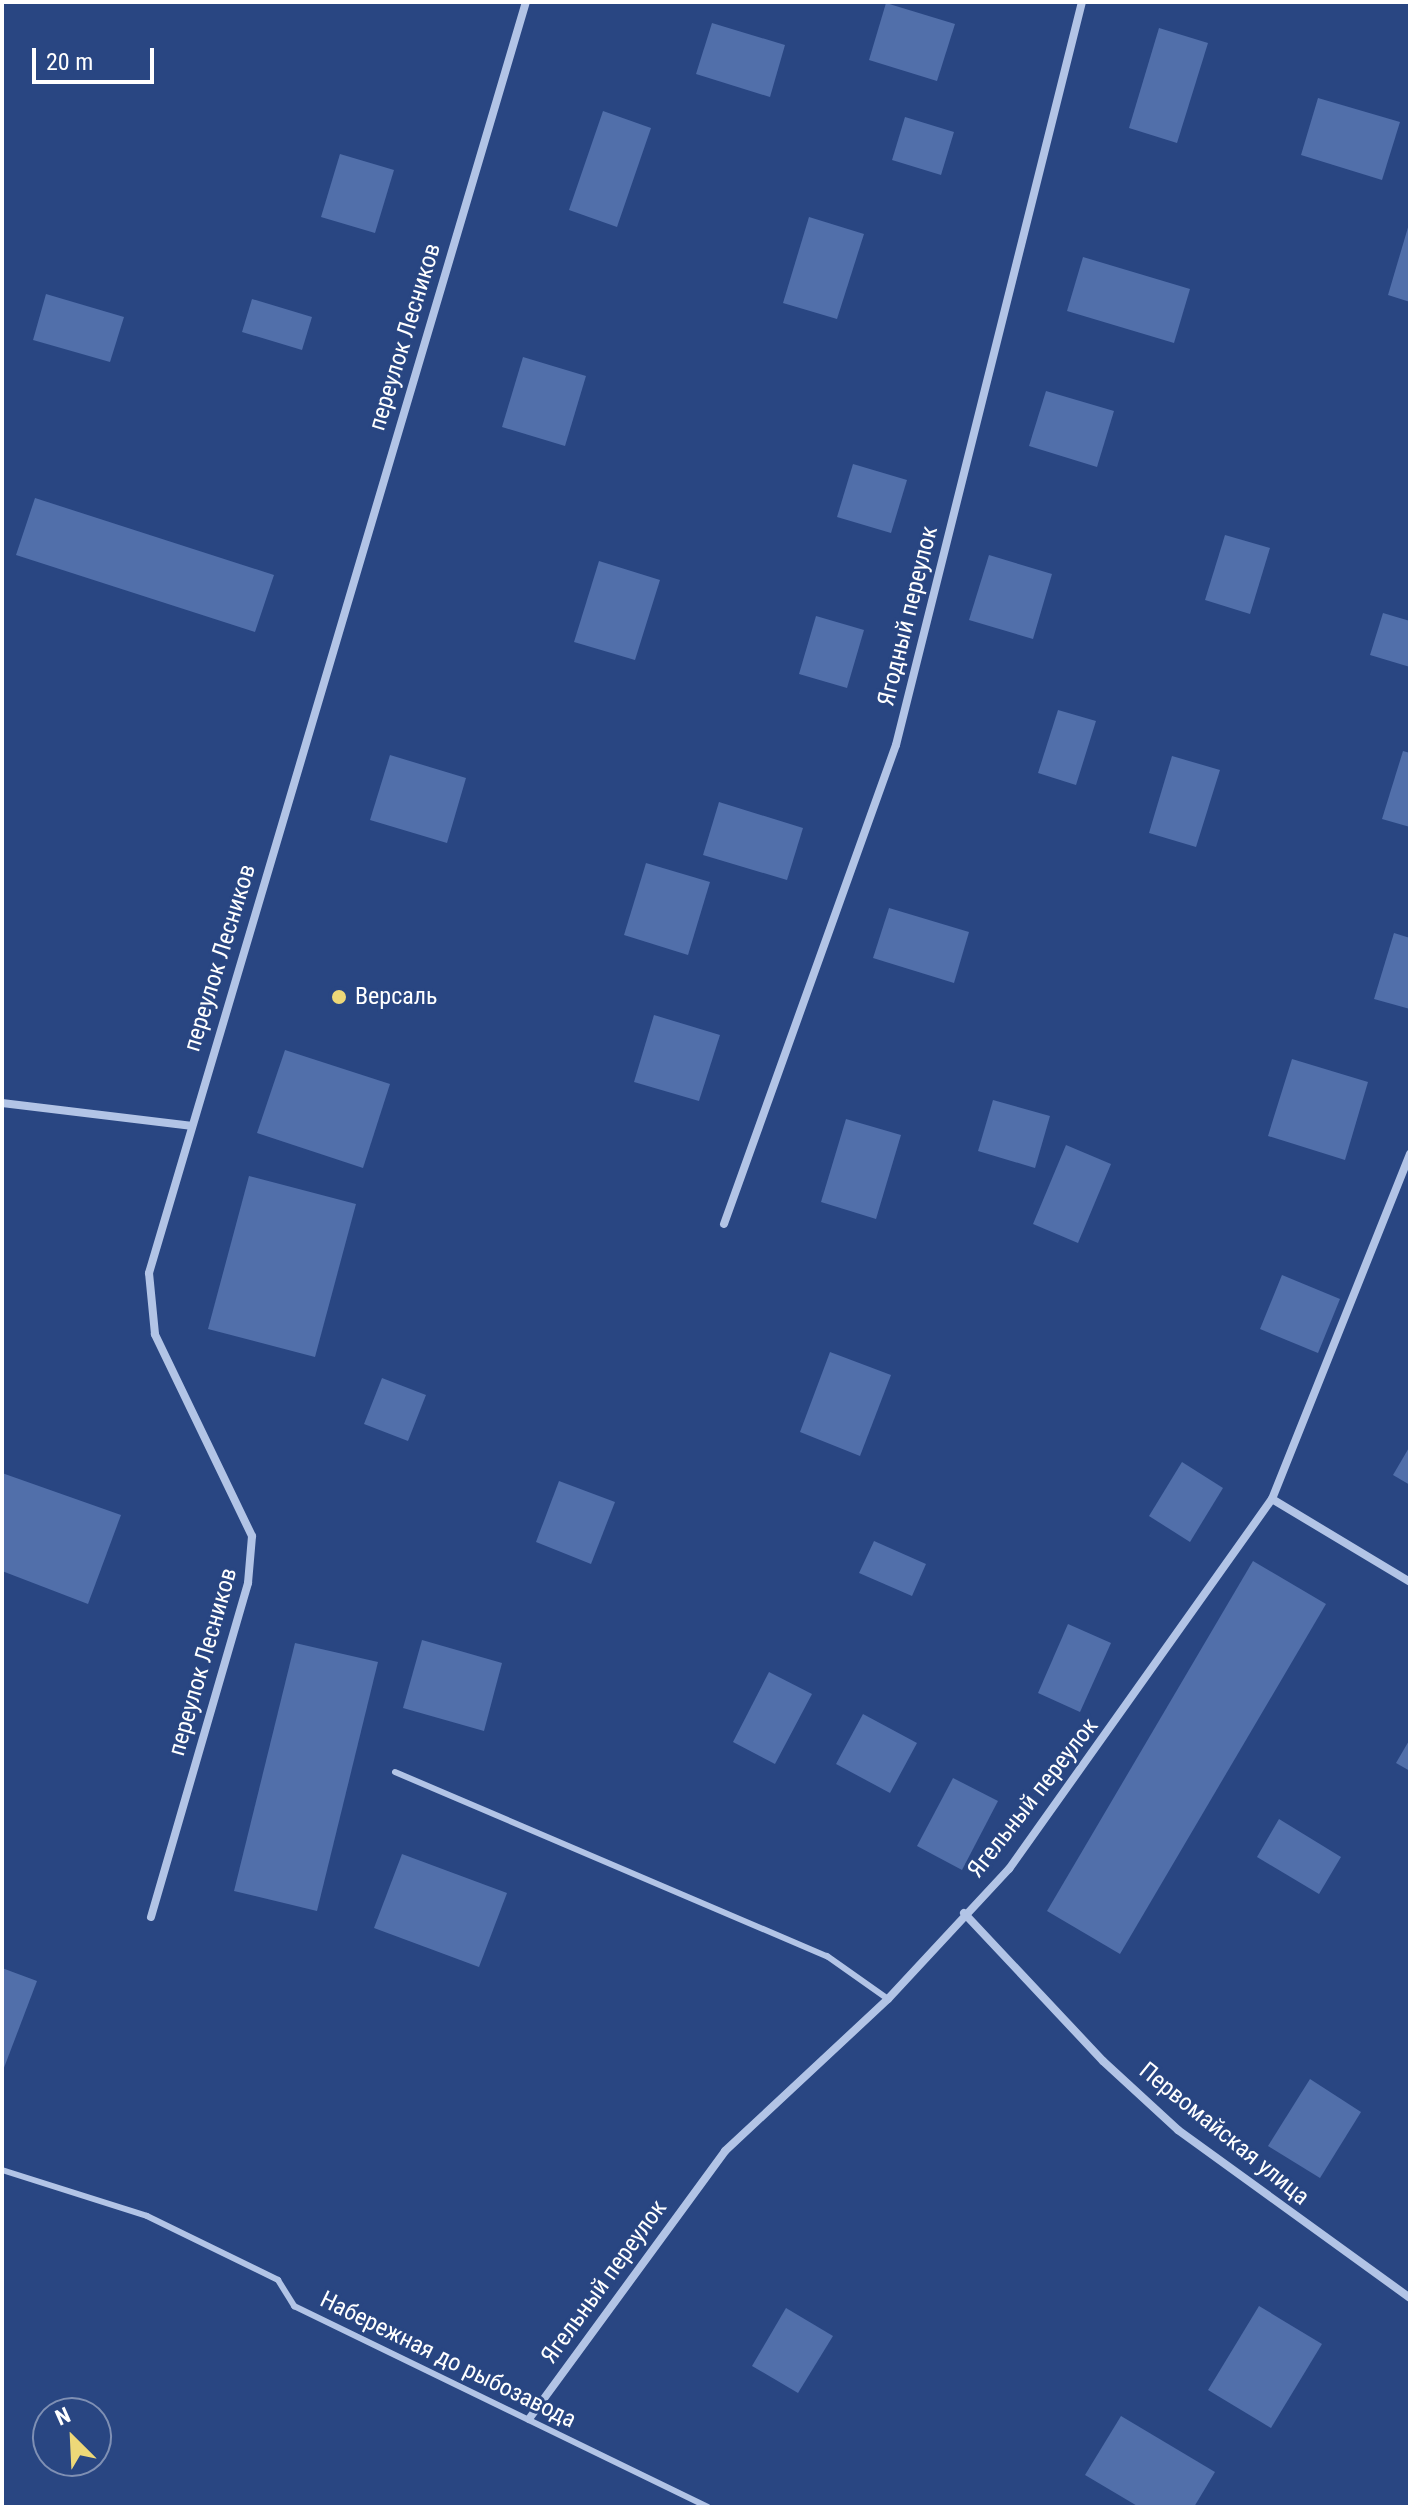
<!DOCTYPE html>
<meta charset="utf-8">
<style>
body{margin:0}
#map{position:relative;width:1412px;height:2509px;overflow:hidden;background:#294682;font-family:"Roboto Condensed",sans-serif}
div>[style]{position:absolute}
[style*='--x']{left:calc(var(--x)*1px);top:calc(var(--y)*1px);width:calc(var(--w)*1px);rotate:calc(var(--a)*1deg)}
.building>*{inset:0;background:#516faa}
.lane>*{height:6px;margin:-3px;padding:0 3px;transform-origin:3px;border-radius:3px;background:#b2c4e6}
.street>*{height:8px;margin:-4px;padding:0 4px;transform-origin:4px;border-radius:4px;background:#b2c4e6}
.dots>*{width:22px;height:22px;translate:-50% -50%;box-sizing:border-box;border:4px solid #294682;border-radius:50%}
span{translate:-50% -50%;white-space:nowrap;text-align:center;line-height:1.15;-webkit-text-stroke:6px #294682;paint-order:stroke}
.street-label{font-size:24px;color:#fff}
.poi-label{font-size:24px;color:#fff}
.left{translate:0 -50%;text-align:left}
.frame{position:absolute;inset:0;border:4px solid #fff;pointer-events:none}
.north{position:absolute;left:32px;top:2397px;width:80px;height:80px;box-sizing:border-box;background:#294682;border:2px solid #7f90b4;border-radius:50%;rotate:336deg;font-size:22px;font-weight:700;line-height:32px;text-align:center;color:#fff}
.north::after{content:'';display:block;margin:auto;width:28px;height:36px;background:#edd878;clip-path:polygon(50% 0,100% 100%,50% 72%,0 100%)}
.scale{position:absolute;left:32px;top:48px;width:122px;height:36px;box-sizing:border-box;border:4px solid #fff;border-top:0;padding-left:10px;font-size:24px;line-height:28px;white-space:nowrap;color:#fff;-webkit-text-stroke:6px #294682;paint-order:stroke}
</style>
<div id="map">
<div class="building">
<div style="clip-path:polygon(886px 3px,955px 24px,937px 81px,869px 60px)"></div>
<div style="clip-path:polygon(712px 23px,785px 45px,770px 97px,696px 74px)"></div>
<div style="clip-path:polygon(1159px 28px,1208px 43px,1177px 143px,1129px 128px)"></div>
<div style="clip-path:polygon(1318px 98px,1400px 122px,1382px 180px,1301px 155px)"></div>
<div style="clip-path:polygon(603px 111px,651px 128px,617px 227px,569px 210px)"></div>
<div style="clip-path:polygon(905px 117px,954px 132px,941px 175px,892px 160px)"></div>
<div style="clip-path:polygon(340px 154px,394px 170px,375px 233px,321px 217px)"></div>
<div style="clip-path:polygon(809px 217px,864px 234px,837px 319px,783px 303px)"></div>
<div style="clip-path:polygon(1409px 224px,1410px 224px,1410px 302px,1388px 295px)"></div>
<div style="clip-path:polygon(1083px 257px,1190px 289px,1174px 343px,1067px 311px)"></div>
<div style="clip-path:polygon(46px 294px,124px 317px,110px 362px,33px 340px)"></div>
<div style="clip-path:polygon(252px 299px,312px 317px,302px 350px,242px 332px)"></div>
<div style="clip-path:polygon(523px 357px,586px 376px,565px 446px,502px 427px)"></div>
<div style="clip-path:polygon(1046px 391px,1114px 411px,1097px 467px,1029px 446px)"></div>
<div style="clip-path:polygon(853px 464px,907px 480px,891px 533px,837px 517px)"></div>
<div style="clip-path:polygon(35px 498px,274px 575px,255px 632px,16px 555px)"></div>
<div style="clip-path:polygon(1225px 535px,1270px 548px,1250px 614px,1205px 600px)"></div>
<div style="clip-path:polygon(989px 555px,1052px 574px,1033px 639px,969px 620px)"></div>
<div style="clip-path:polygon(599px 561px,660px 580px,635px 660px,574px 642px)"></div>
<div style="clip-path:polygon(1383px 613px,1410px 621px,1410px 667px,1370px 655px)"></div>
<div style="clip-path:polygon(816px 616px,864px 630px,847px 688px,799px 674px)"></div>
<div style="clip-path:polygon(1058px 710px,1096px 721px,1076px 785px,1038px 773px)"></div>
<div style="clip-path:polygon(1403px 751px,1410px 753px,1410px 827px,1382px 819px)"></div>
<div style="clip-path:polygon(390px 755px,466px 778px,447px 843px,370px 820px)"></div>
<div style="clip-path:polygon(1172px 756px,1220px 770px,1196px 847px,1149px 833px)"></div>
<div style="clip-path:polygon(719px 802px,803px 828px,787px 880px,703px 855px)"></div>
<div style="clip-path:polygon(646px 863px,710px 882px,688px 955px,624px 935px)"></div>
<div style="clip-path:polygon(889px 908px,969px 932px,954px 983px,873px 958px)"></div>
<div style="clip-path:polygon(1394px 933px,1410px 938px,1410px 1009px,1374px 999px)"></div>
<div style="clip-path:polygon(654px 1015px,720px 1035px,699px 1101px,634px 1082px)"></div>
<div style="clip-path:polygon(285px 1050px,390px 1084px,363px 1168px,257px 1133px)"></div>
<div style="clip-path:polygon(1292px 1059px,1368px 1082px,1345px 1160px,1268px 1136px)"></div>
<div style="clip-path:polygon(993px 1100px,1050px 1116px,1035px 1168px,978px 1151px)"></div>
<div style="clip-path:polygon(846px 1119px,901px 1135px,876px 1219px,821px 1202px)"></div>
<div style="clip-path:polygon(1066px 1145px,1111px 1164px,1078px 1243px,1033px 1224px)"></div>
<div style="clip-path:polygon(249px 1176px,356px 1204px,315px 1357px,208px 1329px)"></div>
<div style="clip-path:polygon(1282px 1275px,1340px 1299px,1318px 1353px,1260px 1329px)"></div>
<div style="clip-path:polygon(830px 1352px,891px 1375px,860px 1456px,800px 1432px)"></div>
<div style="clip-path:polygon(382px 1378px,426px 1395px,408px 1441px,364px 1424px)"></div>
<div style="clip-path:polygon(1410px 1446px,1410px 1485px,1393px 1475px)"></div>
<div style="clip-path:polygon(1182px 1462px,1223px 1488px,1190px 1542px,1149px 1516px)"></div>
<div style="clip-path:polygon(2px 1473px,121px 1515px,88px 1604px,2px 1571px)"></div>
<div style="clip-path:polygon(559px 1481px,615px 1502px,591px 1564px,536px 1542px)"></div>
<div style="clip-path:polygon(874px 1541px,926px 1564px,912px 1596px,859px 1573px)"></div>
<div style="clip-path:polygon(1253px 1561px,1326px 1604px,1120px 1954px,1047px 1911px)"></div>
<div style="clip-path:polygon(1068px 1624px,1111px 1643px,1080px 1712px,1038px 1693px)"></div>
<div style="clip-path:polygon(422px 1640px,502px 1663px,484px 1731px,403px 1708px)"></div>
<div style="clip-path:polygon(295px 1643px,378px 1662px,317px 1911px,234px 1891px)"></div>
<div style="clip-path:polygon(769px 1672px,812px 1694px,775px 1764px,733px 1742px)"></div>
<div style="clip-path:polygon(863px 1714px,917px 1743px,890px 1793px,836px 1764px)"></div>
<div style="clip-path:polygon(1410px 1739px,1410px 1771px,1396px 1763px)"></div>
<div style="clip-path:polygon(953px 1778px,998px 1801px,962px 1870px,917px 1846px)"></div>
<div style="clip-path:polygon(1279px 1819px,1341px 1857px,1319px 1894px,1257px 1857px)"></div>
<div style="clip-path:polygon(402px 1854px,507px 1893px,479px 1967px,374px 1928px)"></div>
<div style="clip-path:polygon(2px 1968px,37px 1981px,2px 2073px)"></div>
<div style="clip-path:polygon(1310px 2079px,1361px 2112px,1320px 2178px,1268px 2146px)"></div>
<div style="clip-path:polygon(1259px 2306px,1322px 2344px,1271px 2428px,1208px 2390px)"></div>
<div style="clip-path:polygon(786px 2308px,833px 2336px,798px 2393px,752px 2366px)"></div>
<div style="clip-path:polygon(1121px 2416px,1215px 2472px,1194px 2507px,1139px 2507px,1085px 2475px)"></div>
</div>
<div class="lane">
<div style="--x:395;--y:1772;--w:470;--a:23.1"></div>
<div style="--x:827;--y:1956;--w:75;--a:35.2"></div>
<div style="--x:2;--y:2170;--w:152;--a:17.6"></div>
<div style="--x:147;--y:2216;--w:146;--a:26"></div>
<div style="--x:278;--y:2280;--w:31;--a:58"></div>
<div style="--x:294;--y:2306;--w:460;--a:25.9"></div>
</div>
<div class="street">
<div style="--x:2;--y:1103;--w:190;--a:6.9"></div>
<div style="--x:724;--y:1224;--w:509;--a:-70.25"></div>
<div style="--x:896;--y:745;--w:766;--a:-75.95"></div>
<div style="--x:1272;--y:1499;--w:161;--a:31"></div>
<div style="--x:964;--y:1913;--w:203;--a:46.8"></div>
<div style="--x:1103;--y:2061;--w:102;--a:42.6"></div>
<div style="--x:1178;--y:2130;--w:286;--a:35.9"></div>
<div style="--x:151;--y:1917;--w:348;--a:-73.8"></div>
<div style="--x:248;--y:1583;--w:47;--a:-85.1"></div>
<div style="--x:252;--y:1536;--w:224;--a:-115.7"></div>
<div style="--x:155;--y:1334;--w:61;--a:-95.6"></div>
<div style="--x:149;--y:1273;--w:1326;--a:-73.48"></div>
<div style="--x:529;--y:2419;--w:332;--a:-53.8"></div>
<div style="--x:725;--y:2151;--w:223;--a:-43"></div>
<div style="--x:888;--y:1999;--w:178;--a:-47.1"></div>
<div style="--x:1009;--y:1869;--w:454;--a:-54.6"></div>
<div style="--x:1272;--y:1499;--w:372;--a:-68.2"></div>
</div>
<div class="dots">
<div style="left:339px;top:997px;background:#edd878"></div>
</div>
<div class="street-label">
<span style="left:405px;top:337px;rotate:-73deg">переулок Лесников</span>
<span style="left:908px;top:616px;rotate:-76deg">Ягодный переулок</span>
<span style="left:220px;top:958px;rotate:-73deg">переулок Лесников</span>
<span style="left:203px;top:1662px;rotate:-74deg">переулок Лесников</span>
<span style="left:1033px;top:1798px;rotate:-52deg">Ягельный переулок</span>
<span style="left:1224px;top:2134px;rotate:39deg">Первомайская улица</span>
<span style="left:604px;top:2282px;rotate:-54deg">Ягельный переулок</span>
<span style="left:448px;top:2360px;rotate:26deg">Набережная до рыбозавода</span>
</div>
<div class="poi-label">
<span class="left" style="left:355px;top:997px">Версаль</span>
</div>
<div class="frame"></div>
<div class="north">N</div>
<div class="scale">20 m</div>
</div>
